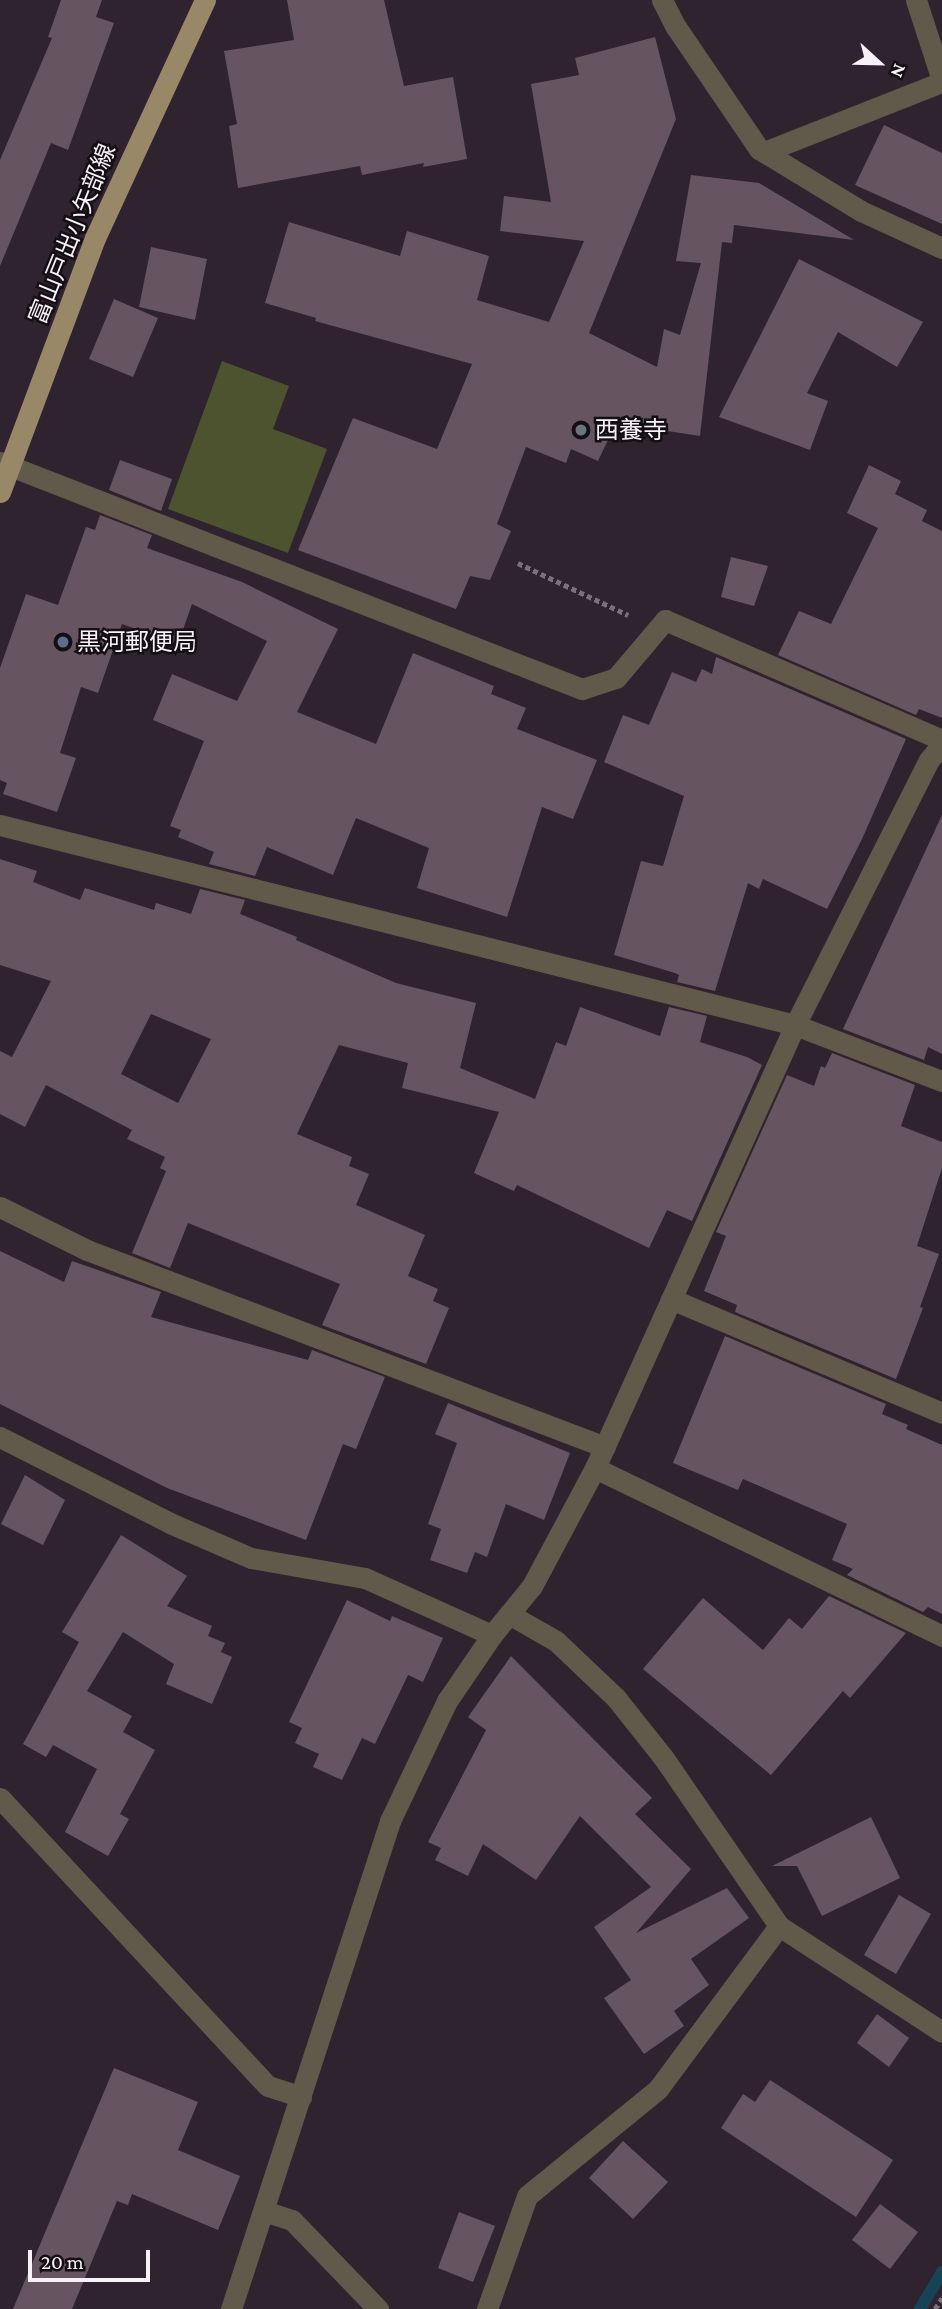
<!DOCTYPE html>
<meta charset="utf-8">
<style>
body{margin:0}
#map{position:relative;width:942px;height:2309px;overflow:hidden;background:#2f232f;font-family:"Crimson Pro","Noto Sans JP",serif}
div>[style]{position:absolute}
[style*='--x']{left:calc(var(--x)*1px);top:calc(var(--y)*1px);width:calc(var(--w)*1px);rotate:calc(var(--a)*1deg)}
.green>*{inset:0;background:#4c532e}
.stream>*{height:12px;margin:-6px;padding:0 6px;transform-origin:6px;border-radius:6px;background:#174357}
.building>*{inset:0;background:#665560}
.path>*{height:4.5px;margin-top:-2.25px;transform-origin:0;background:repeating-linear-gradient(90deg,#7c717b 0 5px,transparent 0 8.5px)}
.minor>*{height:21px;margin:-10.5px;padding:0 10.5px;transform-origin:10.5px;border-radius:10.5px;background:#615949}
.major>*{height:21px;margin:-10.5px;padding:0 10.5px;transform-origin:10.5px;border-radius:10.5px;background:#998868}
.dots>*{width:19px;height:19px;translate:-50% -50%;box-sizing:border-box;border:4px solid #140f14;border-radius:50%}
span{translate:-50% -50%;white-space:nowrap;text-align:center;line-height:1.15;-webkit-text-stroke:5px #140f14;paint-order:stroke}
.street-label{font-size:24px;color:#f9f1f8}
.poi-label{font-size:24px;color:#f9f1f8}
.left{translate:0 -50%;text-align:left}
.north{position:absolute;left:844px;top:28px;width:70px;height:70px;-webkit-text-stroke:5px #140f14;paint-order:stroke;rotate:112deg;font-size:19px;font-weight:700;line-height:28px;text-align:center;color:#f9f1f8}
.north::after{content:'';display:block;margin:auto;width:24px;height:32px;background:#f9f1f8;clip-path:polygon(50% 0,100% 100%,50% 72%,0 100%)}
.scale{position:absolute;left:28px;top:2250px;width:122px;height:32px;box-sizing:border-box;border:4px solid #f9f1f8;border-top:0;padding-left:9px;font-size:21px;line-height:24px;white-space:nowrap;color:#f9f1f8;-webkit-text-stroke:5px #140f14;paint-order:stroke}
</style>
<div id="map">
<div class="green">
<div style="clip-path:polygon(222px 361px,289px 386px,273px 429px,327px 449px,288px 553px,168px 509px)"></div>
</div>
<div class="stream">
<div style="--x:920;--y:2309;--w:43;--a:-59.3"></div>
</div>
<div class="building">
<div style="clip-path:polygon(61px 0,102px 0,96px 17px,114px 23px,68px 150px,51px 143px,0 266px,0 160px,52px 38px,48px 37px)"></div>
<div style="clip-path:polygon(287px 0,384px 0,404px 86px,453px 77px,467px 159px,423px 167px,424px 163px,362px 175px,360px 166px,238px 188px,229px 126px,237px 124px,224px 51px,294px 40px)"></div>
<div style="clip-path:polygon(655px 37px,676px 119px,589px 333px,657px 367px,664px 329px,680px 335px,701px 263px,676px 261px,691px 175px,759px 183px,854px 240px,734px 225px,732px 243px,722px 242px,700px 436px,616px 423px,598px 461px,571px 449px,566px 463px,526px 447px,497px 524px,511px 531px,490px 580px,470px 576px,456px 609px,298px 550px,353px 418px,437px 449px,472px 364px,315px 321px,316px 318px,265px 303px,289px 222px,400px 256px,407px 231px,489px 256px,477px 300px,549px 322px,584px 241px,500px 231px,504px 196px,551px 202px,531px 84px,579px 75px,575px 58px)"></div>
<div style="clip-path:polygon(884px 125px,942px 153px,942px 224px,855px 185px)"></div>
<div style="clip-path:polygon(151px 247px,207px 259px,195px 320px,139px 307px)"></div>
<div style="clip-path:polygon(799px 259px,923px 322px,897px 367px,838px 332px,807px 393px,828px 401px,810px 450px,719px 417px)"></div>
<div style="clip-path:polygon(114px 299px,158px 318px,133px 377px,89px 359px)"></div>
<div style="clip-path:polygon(120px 460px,172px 479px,161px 511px,109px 490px)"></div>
<div style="clip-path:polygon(869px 465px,901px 481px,895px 494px,927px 510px,922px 521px,942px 531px,942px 718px,919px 709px,916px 715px,778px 655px,799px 611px,831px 624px,878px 528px,847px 513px)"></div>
<div style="clip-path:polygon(100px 515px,152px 535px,147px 548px,242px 582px,338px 629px,297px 712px,376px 744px,413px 653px,494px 686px,491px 694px,526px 708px,517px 729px,597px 760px,573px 819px,542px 807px,507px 917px,417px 888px,429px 848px,356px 818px,333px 875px,267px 847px,255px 876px,209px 864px,214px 852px,178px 837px,181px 830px,170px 826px,204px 741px,153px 720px,172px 674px,237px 701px,267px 641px,192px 604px,178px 644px,122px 624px,98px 693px,81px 687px,60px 753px,76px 758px,57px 812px,3px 794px,7px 783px,0 780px,0 668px,26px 594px,58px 605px,86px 527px,95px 530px)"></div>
<div style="clip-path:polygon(731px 557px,768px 566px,754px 606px,721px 597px)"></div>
<div style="clip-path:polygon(716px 657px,906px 739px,862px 839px,827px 909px,763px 879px,759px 889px,748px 883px,715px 991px,677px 982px,679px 975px,675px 973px,614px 955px,641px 861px,663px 866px,684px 796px,604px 762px,623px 715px,649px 725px,672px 672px,696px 682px,702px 669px,712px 674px)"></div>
<div style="clip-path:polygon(942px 815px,942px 1054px,928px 1047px,924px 1060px,843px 1029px)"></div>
<div style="clip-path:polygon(evenodd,0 859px,37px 871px,33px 882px,80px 900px,85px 888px,154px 910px,156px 903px,191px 914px,200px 889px,245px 900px,240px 914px,297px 937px,296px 940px,396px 983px,476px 1003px,460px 1068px,535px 1099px,556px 1042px,566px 1046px,580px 1007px,660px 1036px,669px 1007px,707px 1016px,700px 1042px,747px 1057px,762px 1065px,692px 1221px,667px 1210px,649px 1248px,517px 1185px,514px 1191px,474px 1173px,499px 1112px,402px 1088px,408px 1063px,339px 1045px,297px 1134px,352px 1157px,349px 1166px,369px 1174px,356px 1205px,425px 1235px,408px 1276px,438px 1289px,433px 1301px,449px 1308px,426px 1364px,322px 1325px,340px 1284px,188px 1223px,170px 1268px,132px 1253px,166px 1171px,160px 1168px,165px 1157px,127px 1139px,132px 1130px,46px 1085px,25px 1127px,0 1114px,0 1051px,12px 1057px,51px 981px,0 965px,0 859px,151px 1014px,211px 1039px,178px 1103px,121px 1074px,151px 1014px)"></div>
<div style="clip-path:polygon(832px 1053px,915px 1085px,901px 1126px,942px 1142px,942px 1168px,917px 1246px,939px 1254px,920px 1307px,923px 1308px,896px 1379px,735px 1312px,737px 1305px,704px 1291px,726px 1236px,716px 1232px,787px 1075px,814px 1086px,821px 1066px,825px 1068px)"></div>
<div style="clip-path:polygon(0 1251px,64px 1282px,72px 1261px,161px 1292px,151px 1317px,308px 1360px,312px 1350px,385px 1377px,356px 1449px,343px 1444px,306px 1540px,167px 1488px,0 1404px)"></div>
<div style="clip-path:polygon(725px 1336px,886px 1404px,882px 1414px,908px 1425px,906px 1429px,942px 1445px,942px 1614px,928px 1607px,923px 1612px,847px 1575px,853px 1569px,832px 1560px,847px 1524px,743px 1479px,738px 1490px,673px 1463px)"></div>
<div style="clip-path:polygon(448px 1403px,570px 1453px,544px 1520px,506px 1504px,487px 1557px,475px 1552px,467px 1573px,430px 1560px,441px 1529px,428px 1524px,457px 1443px,435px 1434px)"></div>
<div style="clip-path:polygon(25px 1475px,65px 1500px,43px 1545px,1px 1524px)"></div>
<div style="clip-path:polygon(121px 1535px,187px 1576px,167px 1606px,212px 1626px,208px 1636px,225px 1643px,221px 1652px,232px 1657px,212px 1704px,166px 1684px,174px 1664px,123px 1632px,87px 1691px,132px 1716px,123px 1732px,155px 1750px,120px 1814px,129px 1819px,108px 1856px,65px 1832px,97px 1769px,53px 1745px,46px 1757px,23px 1744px,79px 1642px,62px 1632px)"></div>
<div style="clip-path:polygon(829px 1596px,906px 1633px,850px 1698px,843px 1691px,771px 1775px,643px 1669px,703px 1598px,763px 1650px,789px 1618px,802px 1629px)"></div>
<div style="clip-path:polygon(347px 1600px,390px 1621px,392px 1616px,443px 1638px,423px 1682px,408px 1675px,375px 1744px,362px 1738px,342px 1780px,313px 1767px,319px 1754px,295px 1743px,302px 1728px,289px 1722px)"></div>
<div style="clip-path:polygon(511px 1656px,652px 1798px,635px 1814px,691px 1869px,636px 1933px,727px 1888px,749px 1918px,691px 1959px,709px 1985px,674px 2011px,684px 2026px,644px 2054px,604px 1998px,631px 1980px,594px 1927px,651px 1887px,580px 1816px,536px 1880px,483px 1844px,468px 1876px,435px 1860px,441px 1848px,428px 1842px,486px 1730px,468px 1717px)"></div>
<div style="clip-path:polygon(871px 1817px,900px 1878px,822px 1916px,797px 1866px,772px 1866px)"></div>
<div style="clip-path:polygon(899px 1895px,931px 1914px,896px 1974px,864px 1955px)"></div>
<div style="clip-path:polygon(877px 2014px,909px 2038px,889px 2067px,857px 2043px)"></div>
<div style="clip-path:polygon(114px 2068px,198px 2102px,178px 2150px,240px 2176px,218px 2230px,132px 2194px,128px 2205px,117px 2201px,72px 2309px,13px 2309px)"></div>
<div style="clip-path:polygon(770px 2080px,893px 2160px,856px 2217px,721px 2128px,743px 2094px,755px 2102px)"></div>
<div style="clip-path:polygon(623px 2141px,668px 2182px,633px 2219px,589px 2178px)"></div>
<div style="clip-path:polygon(880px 2204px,918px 2232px,890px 2269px,852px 2240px)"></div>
<div style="clip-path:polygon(459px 2212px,495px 2226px,473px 2282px,438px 2268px)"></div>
</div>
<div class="path">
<div style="--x:518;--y:563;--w:122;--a:25.3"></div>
<div style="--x:935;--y:2309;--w:13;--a:-58"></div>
</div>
<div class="minor">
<div style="--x:662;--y:0;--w:30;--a:63"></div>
<div style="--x:676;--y:27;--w:148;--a:55.8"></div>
<div style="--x:759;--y:149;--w:119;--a:31.3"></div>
<div style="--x:861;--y:211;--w:89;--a:24.6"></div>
<div style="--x:916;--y:0;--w:84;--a:72"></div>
<div style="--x:764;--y:152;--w:191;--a:-21.5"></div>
<div style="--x:0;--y:462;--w:625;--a:21.31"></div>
<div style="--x:582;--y:689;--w:36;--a:-18"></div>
<div style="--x:616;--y:678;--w:76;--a:-49.8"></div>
<div style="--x:665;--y:620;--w:302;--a:23.4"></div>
<div style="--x:0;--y:825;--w:820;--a:14.12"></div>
<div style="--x:795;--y:1025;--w:157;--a:20.9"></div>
<div style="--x:0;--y:1207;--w:97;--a:26.3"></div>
<div style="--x:87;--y:1250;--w:554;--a:20.82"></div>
<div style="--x:671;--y:1299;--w:294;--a:22.8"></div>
<div style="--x:0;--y:1437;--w:191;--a:26.8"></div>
<div style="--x:170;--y:1523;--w:88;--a:23.4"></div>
<div style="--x:251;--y:1558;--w:116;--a:10"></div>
<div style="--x:365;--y:1578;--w:139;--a:24.2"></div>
<div style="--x:595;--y:1468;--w:386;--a:25.8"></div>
<div style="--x:509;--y:1614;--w:54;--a:29.9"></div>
<div style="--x:556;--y:1641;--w:83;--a:43.5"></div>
<div style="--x:616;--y:1698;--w:75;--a:51.5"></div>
<div style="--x:663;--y:1757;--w:205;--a:55.5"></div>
<div style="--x:779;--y:1926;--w:194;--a:33"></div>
<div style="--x:0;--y:1798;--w:393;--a:47.1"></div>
<div style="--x:268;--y:2086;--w:35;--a:18"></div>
<div style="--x:264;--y:2211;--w:29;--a:18"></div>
<div style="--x:292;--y:2220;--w:124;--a:46"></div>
<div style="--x:231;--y:2309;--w:513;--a:-71.95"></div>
<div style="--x:390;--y:1821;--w:133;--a:-64.6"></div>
<div style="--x:447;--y:1701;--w:80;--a:-55.7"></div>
<div style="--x:492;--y:1635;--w:63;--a:-50.8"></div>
<div style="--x:532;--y:1586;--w:134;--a:-61.9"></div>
<div style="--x:595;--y:1468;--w:486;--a:-65.7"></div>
<div style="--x:795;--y:1025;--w:297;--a:-63.2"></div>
<div style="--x:929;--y:760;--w:21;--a:-51"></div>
<div style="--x:487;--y:2309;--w:120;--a:-70.5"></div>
<div style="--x:527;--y:2196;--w:169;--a:-39.2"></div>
<div style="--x:658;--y:2089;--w:203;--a:-53.4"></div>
</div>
<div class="major">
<div style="--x:0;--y:492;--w:271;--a:-69.5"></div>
<div style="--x:95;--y:238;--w:262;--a:-65.2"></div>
</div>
<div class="dots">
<div style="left:581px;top:430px;background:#6b7280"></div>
<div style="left:63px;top:642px;background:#5c6f8a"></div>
</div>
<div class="street-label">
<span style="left:72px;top:234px;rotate:-68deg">富山戸出小矢部線</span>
</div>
<div class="poi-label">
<span class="left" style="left:595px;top:430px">西養寺</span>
<span class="left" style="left:77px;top:642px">黒河郵便局</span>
</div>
<div class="north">N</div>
<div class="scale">20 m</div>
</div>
